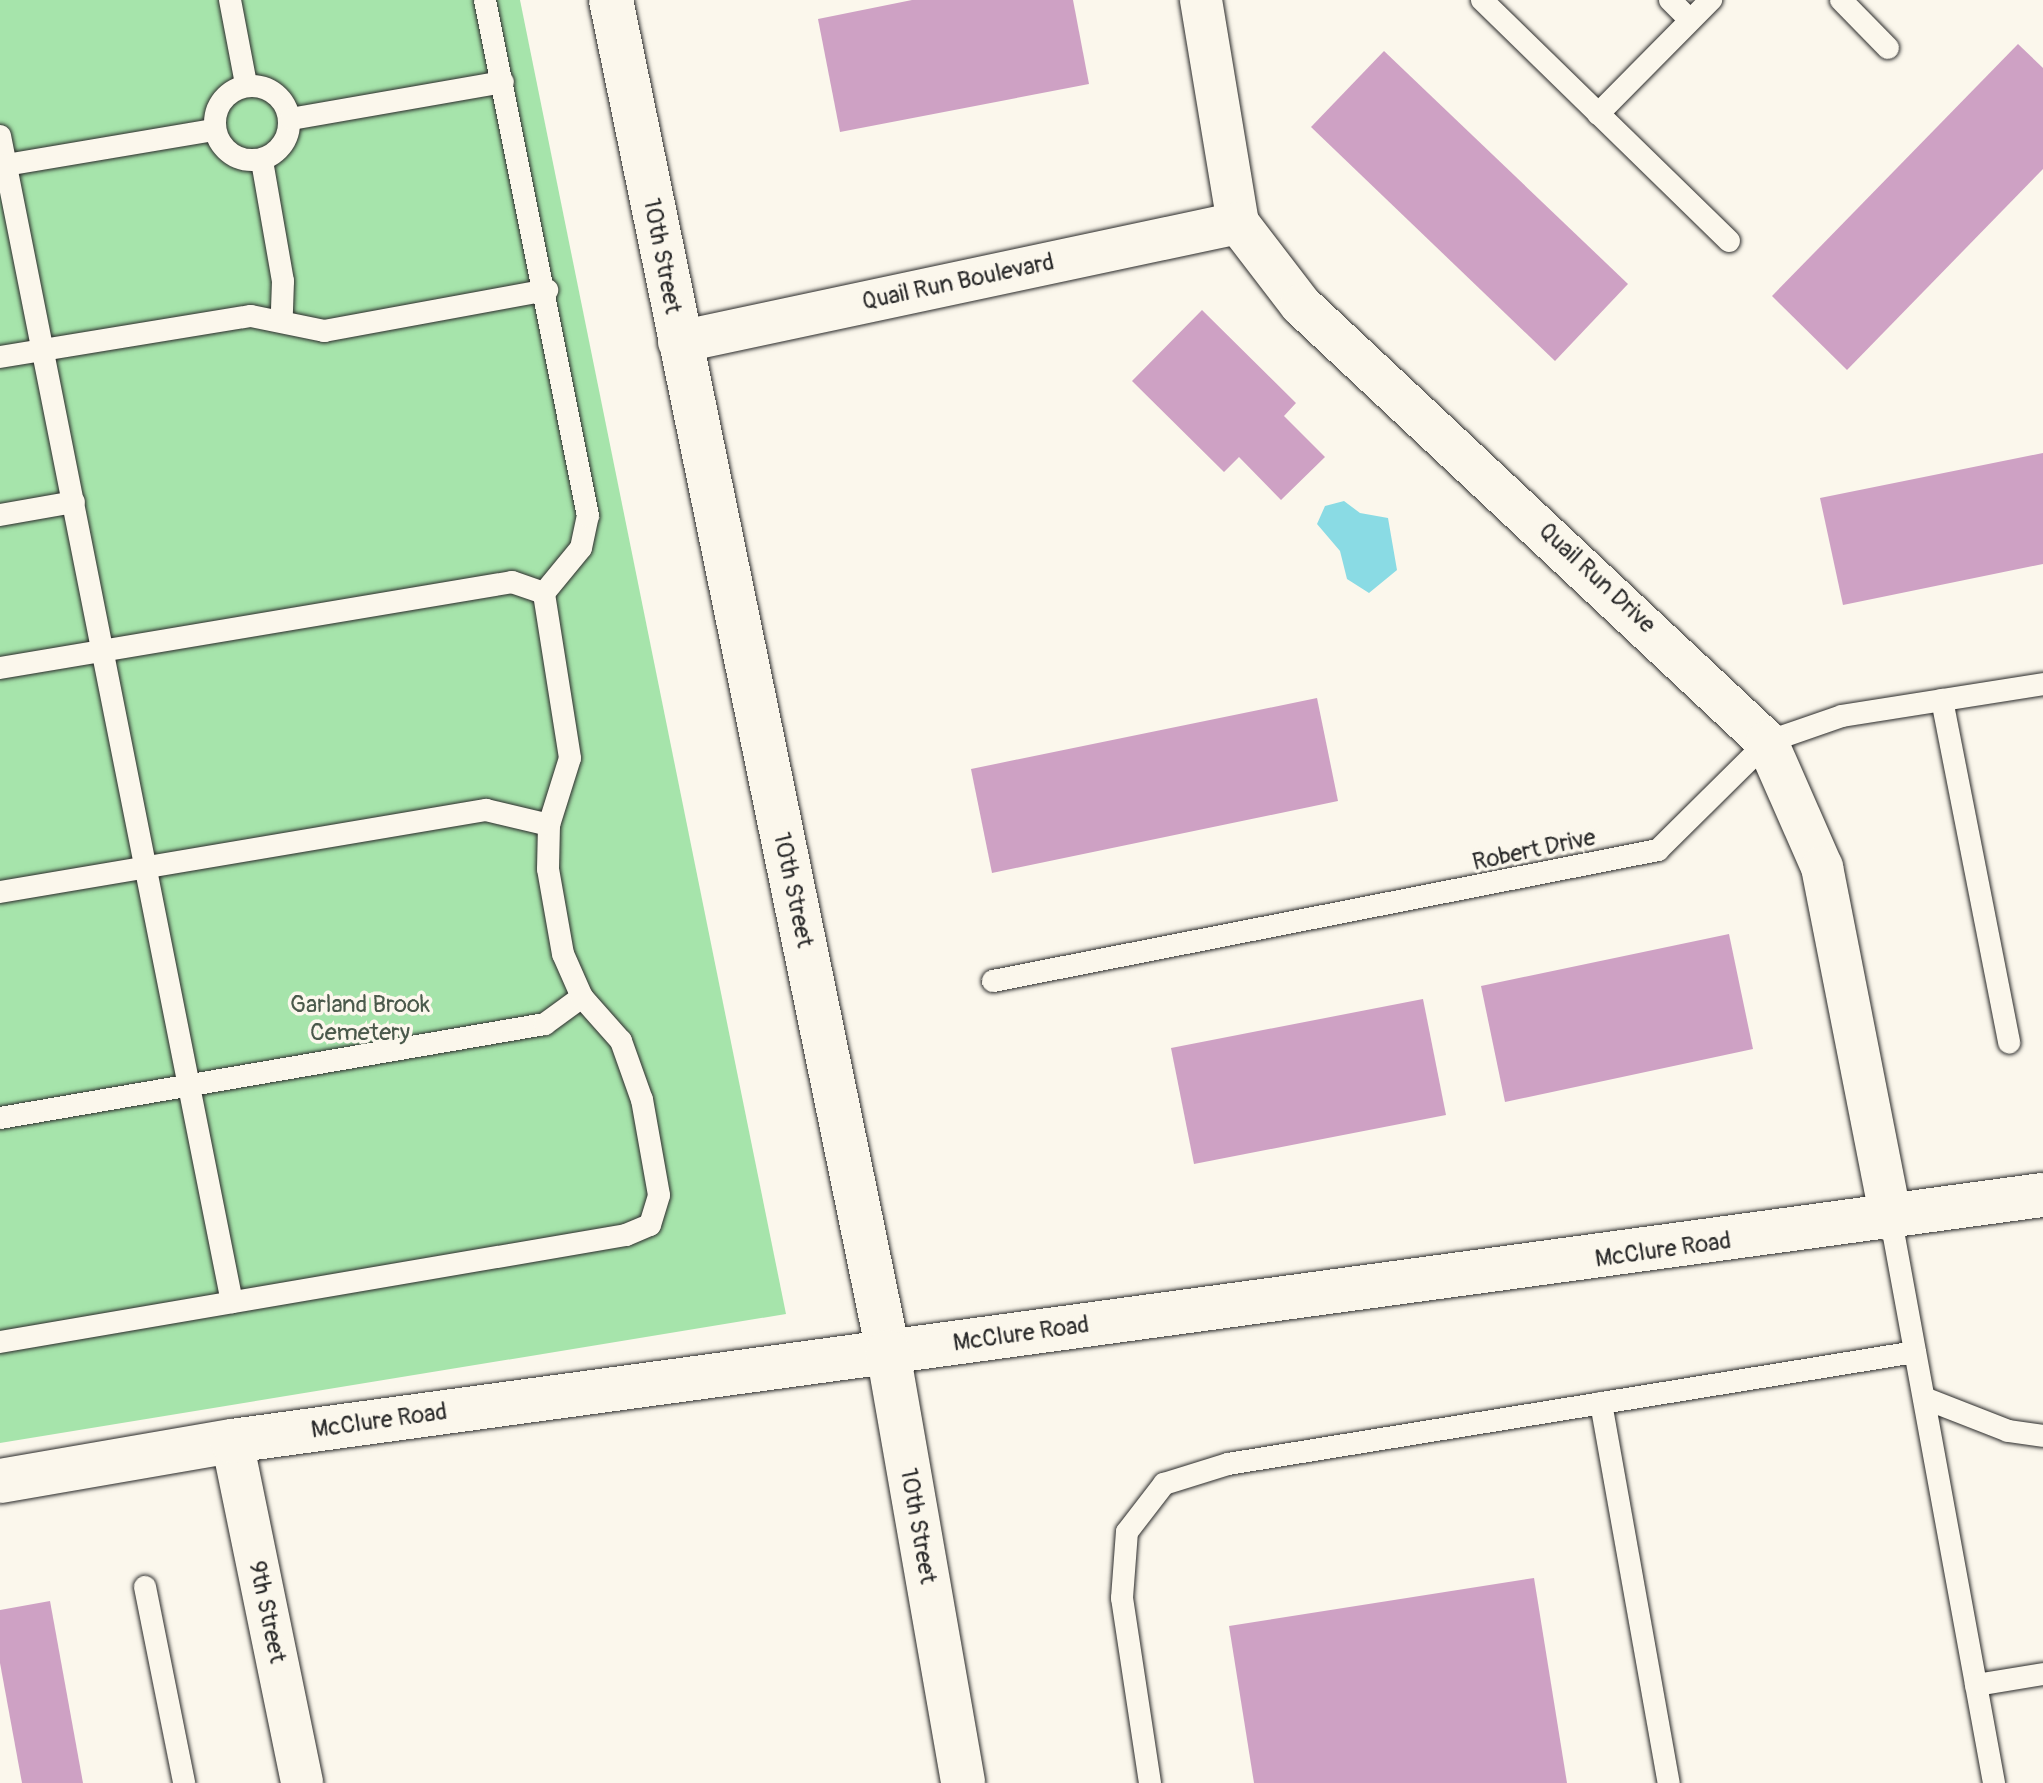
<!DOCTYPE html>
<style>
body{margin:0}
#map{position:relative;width:2043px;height:1783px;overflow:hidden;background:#fbf7ec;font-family:Pangolin,sans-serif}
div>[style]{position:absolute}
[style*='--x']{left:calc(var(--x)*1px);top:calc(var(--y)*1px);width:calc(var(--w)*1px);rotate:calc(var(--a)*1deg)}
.green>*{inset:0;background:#a6e4ab}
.water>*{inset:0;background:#8adbe4}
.building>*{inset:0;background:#cea1c4}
.roads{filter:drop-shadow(0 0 2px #2b2b2b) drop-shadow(0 0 2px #2b2b2b)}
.service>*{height:22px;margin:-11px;padding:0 11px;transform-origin:11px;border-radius:11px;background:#fbf7ec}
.service>.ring{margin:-11px;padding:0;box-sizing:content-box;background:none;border:22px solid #fbf7ec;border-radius:50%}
.minor>*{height:42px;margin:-21px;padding:0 21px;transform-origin:21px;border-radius:21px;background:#fbf7ec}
.tertiary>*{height:44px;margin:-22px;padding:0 22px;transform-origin:22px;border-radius:22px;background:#fbf7ec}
.secondary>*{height:44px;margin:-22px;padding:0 22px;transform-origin:22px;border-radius:22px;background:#fbf7ec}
span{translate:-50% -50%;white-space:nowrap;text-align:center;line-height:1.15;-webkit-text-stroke:7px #fbf7ec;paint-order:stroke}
.street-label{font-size:24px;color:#2b2b2b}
.park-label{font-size:24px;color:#4a594b}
</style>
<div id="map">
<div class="green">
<div style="clip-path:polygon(0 0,520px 0,786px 1314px,0 1443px)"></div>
</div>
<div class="water">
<div style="clip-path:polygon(1344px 501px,1360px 513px,1388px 518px,1397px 570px,1369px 593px,1347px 579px,1340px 551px,1317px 524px,1325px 506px)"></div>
</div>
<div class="building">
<div style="clip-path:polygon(912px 0,1073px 0,1089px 84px,840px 132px,818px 19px)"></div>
<div style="clip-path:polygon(2018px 44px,2043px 68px,2043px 169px,1847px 370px,1772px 296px)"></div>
<div style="clip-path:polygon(1384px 51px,1628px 284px,1555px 361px,1311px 127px)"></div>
<div style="clip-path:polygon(1202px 310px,1296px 403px,1284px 416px,1325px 457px,1281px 500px,1239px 457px,1224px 472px,1132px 381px)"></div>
<div style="clip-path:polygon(2043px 453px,2043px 564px,1843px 605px,1820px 498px)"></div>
<div style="clip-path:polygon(1317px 698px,1338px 801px,992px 873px,971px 769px)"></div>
<div style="clip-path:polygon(1729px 934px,1753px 1049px,1505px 1102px,1481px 986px)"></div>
<div style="clip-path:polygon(1423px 999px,1446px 1115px,1194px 1164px,1171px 1048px)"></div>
<div style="clip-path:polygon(1534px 1578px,1567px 1783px,1254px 1783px,1229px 1626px)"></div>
<div style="clip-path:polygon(50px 1601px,83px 1783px,22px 1783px,0 1663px,0 1610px)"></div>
</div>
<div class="roads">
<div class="service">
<div style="--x:230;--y:0;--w:86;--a:79.2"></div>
<div style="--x:1482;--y:0;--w:345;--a:44.3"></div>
<div style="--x:1670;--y:0;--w:28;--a:45"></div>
<div style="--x:1841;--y:0;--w:67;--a:45.6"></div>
<div class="ring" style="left:215px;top:86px;width:52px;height:52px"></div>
<div style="--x:1598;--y:114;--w:161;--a:-45.3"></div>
<div style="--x:291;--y:119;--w:215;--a:-9.9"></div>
<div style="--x:0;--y:136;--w:1189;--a:78.75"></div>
<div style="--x:262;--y:161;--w:122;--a:80.1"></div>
<div style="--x:283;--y:281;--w:38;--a:92"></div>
<div style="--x:6;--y:165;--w:211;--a:-9.6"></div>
<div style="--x:0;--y:357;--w:254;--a:-9.3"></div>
<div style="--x:251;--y:316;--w:75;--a:11.6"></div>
<div style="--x:324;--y:331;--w:227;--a:-10.4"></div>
<div style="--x:0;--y:515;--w:75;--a:-10"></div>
<div style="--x:0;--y:668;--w:519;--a:-9.53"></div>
<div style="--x:512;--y:582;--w:34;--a:19"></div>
<div style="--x:1942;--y:700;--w:349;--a:78.9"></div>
<div style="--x:0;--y:892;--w:493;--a:-9.6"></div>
<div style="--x:486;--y:810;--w:65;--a:13.4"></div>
<div style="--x:993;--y:981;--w:678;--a:-11.14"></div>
<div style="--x:1658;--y:850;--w:153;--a:-44.7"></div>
<div style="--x:1767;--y:742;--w:79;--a:-19.1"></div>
<div style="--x:1842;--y:716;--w:204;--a:-9"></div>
<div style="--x:0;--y:1118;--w:553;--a:-9.79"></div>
<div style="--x:545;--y:1024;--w:46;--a:-36.1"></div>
<div style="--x:1891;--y:1220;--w:572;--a:79.63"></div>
<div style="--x:0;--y:1342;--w:635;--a:-9.7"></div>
<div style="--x:626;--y:1235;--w:26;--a:-23"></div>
<div style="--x:650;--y:1225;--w:31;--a:-73"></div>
<div style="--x:659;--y:1195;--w:97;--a:-100.1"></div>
<div style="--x:642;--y:1100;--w:63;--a:-109.6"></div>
<div style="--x:621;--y:1041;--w:59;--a:-131.6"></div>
<div style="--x:582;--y:997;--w:47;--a:-113.8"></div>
<div style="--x:563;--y:954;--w:86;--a:-100"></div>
<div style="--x:548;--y:869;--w:44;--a:-88.7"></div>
<div style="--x:549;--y:825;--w:70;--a:-72.6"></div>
<div style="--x:570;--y:758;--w:167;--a:-99"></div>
<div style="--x:544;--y:593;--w:58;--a:-50.6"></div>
<div style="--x:581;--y:548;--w:33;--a:-78"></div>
<div style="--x:588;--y:516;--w:526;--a:-101.29"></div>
<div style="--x:1924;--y:1398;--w:90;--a:21.4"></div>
<div style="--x:2008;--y:1431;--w:35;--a:8"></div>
<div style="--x:1601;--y:1403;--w:386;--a:79.9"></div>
<div style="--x:145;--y:1587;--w:200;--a:78.7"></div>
<div style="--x:1976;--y:1685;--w:68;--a:-9.3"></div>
<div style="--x:1150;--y:1783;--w:187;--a:-98.6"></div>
<div style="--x:1122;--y:1598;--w:66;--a:-85.7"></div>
<div style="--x:1127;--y:1532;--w:61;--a:-52.4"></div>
<div style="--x:1164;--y:1484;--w:67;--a:-17.4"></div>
<div style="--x:1228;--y:1464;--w:696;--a:-9.26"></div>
</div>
<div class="minor">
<div style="--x:1201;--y:0;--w:226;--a:80.6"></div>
<div style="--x:1238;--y:223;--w:103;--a:52.5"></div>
<div style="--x:1301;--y:305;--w:639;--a:43.16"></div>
<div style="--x:1767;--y:742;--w:137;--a:66.3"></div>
<div style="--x:1822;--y:867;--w:360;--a:78.9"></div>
<div style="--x:679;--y:342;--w:572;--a:-12.02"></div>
<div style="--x:232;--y:1441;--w:349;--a:78.4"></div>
</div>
<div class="tertiary">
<div style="--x:0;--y:1481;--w:235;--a:-9.8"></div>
<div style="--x:232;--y:1441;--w:1828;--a:-7.74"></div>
</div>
<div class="secondary">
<div style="--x:611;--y:0;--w:1380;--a:78.42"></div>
<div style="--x:888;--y:1352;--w:437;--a:80.1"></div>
</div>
</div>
<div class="street-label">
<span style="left:662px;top:256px;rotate:79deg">10th Street</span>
<span style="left:958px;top:282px;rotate:-12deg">Quail Run Boulevard</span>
<span style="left:1597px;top:578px;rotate:43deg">Quail Run Drive</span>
<span style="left:1534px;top:850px;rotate:-12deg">Robert Drive</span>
<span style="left:793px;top:890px;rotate:78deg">10th Street</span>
<span style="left:1663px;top:1250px;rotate:-8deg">McClure Road</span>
<span style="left:1021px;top:1334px;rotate:-8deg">McClure Road</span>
<span style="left:379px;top:1421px;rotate:-8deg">McClure Road</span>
<span style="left:918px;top:1526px;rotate:80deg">10th Street</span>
<span style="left:267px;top:1612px;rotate:78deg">9th Street</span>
</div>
<div class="park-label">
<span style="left:360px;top:1019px">Garland Brook<br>Cemetery</span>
</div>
</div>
